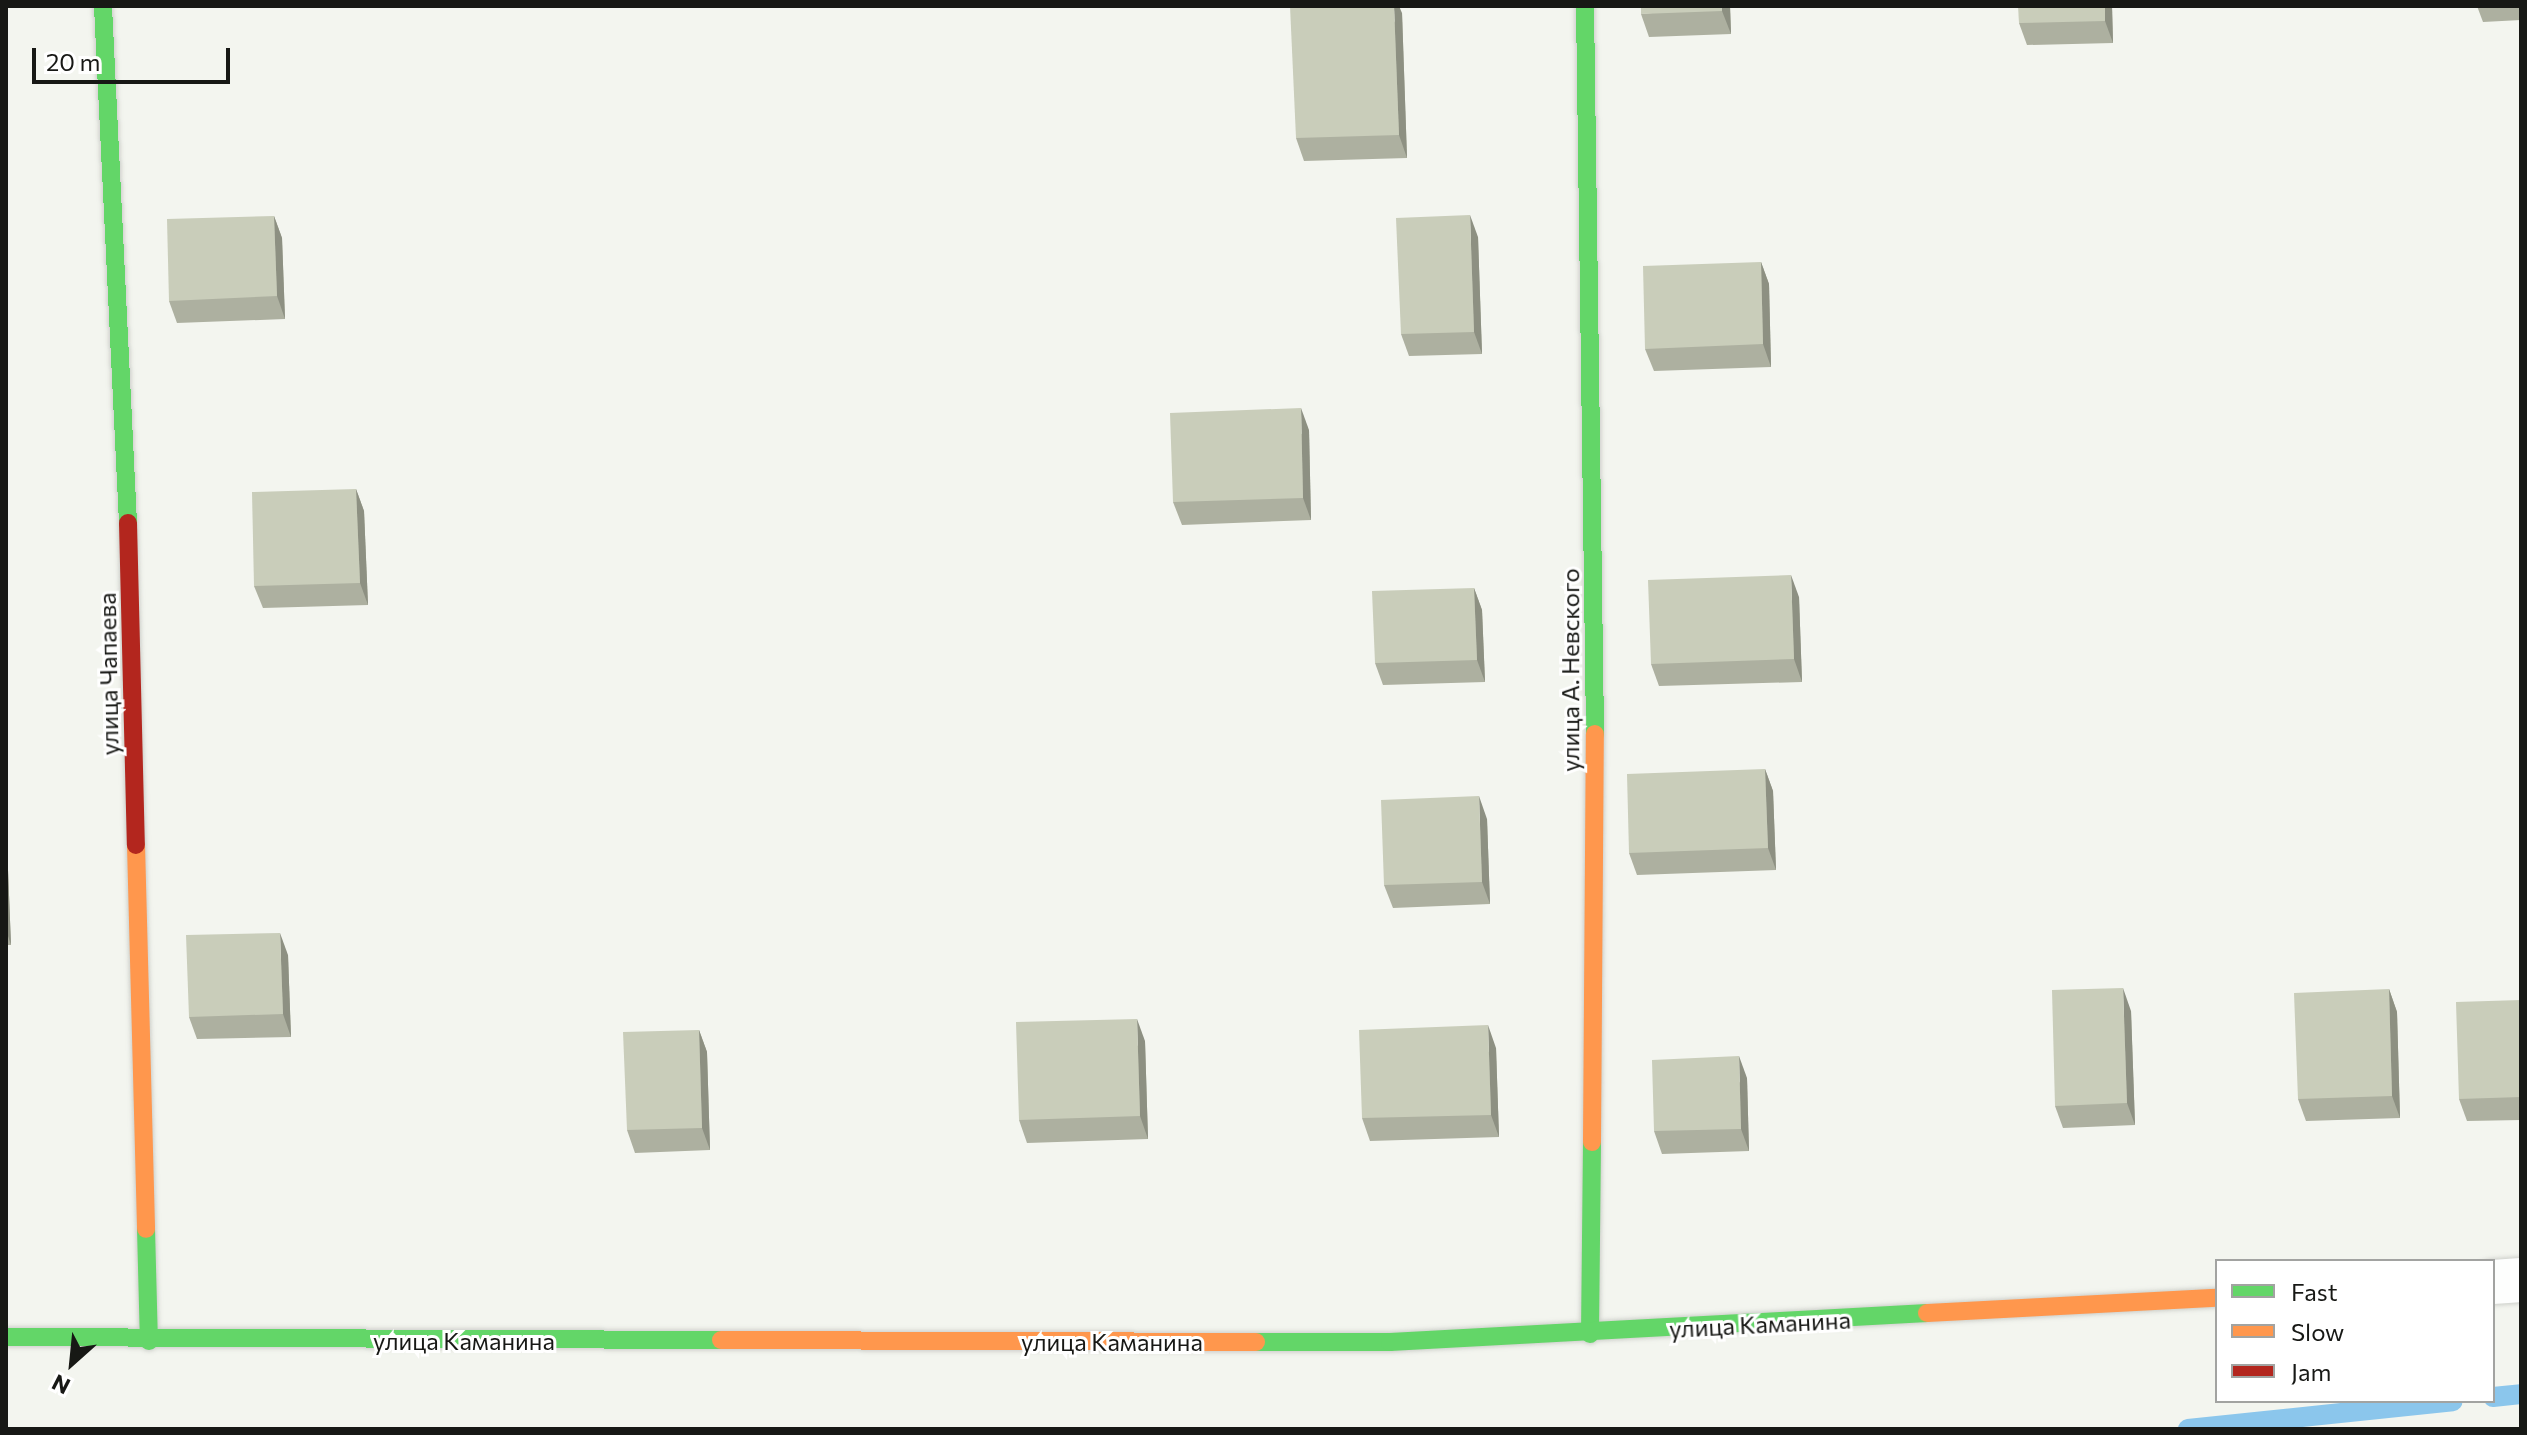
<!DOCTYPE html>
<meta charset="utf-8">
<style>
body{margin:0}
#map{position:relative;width:2527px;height:1435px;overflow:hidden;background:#f3f5ef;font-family:Commissioner,sans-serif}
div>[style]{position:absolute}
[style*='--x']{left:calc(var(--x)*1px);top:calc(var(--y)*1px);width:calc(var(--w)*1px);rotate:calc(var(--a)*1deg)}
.stream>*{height:20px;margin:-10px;padding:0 10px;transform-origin:10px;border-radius:10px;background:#8bc6ec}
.roads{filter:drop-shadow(0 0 2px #ced0cb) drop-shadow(0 0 2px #ced0cb)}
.street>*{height:44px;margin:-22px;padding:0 22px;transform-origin:22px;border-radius:22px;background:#fdfefd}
.fast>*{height:18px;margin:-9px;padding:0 9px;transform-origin:9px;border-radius:9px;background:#63d668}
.slow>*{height:18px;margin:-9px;padding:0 9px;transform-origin:9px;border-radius:9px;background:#ff974d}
.jam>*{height:18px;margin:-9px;padding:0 9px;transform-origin:9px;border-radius:9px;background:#b3261e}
.wall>*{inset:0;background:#adb0a0}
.shaded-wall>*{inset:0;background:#8d9082}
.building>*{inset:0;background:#c9cdba}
span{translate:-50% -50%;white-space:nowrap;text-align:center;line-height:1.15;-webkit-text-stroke:6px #fff;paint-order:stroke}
.street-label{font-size:24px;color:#171815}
.frame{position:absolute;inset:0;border:8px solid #171815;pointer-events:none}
.legend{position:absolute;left:2215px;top:1259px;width:280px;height:144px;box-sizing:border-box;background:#fff;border:2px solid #a2a3a1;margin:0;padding:10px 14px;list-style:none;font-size:24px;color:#171815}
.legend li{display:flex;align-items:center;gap:16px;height:40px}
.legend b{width:40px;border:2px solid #a2a3a1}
.north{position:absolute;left:32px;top:1323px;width:80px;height:80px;-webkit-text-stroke:6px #fff;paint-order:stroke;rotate:207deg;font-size:22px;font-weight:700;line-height:32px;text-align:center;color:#171815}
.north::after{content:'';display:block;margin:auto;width:28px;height:36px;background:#171815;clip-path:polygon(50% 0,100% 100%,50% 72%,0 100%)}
.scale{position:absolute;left:32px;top:48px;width:198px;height:36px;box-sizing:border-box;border:4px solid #171815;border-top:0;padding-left:10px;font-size:24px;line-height:28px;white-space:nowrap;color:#171815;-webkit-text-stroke:6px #fff;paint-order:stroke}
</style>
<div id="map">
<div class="stream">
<div style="--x:2493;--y:1397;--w:28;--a:-6"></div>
<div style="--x:2188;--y:1429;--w:266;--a:-6"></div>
</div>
<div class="roads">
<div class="street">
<div style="--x:2493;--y:1282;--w:28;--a:-4"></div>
</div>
<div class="fast">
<div style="--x:103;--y:6;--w:518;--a:87.23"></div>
<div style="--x:1585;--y:6;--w:728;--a:89.21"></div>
<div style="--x:146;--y:1229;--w:112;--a:88.5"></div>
<div style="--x:1590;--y:1334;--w:192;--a:-89.4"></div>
<div style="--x:6;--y:1337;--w:715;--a:0.24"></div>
<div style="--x:1256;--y:1342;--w:134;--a:0"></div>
<div style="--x:1390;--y:1342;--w:538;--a:-3.09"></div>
</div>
<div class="slow">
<div style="--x:136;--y:845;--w:384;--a:88.5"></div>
<div style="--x:1592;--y:1142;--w:408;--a:-89.6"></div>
<div style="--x:1927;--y:1313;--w:290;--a:-3"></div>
<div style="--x:721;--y:1340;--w:535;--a:0.21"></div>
</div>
<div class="jam">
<div style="--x:128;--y:523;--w:322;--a:88.6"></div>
</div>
</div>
<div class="wall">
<div style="clip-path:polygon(1730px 6px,1731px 34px,1649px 37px,1641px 14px)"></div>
<div style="clip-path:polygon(2112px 6px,2113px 43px,2027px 45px,2019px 23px)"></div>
<div style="clip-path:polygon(2477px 6px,2521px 6px,2521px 20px,2483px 22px)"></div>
<div style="clip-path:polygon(1402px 13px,1407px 158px,1304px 161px,1296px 138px)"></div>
<div style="clip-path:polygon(274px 216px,282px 238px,285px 319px,177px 323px,169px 301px)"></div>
<div style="clip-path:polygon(1478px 237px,1482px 354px,1409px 356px,1401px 334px)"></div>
<div style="clip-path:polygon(1761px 262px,1769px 284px,1771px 367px,1654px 371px,1645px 349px)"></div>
<div style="clip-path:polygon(1309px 430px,1311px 520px,1182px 525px,1173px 502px)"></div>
<div style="clip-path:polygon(356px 489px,364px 511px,368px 605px,263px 608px,254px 586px)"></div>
<div style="clip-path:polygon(1474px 588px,1482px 610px,1485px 682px,1383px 685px,1375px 663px)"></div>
<div style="clip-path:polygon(1799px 597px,1802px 682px,1659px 686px,1651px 664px)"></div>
<div style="clip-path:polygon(1765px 769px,1773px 791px,1776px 870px,1637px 875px,1629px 853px)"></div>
<div style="clip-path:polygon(6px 819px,11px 945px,6px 945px)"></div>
<div style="clip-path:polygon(1487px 819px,1490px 904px,1393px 908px,1384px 885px)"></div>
<div style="clip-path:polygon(288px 955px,291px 1037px,197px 1039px,189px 1017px)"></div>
<div style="clip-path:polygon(2389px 989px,2397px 1012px,2400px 1118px,2306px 1121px,2298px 1099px)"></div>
<div style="clip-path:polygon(2521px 1000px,2521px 1120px,2467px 1121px,2459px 1099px)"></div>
<div style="clip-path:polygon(2131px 1011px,2135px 1125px,2063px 1128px,2055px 1106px)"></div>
<div style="clip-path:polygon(699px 1030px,707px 1052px,710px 1150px,635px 1153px,627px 1130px)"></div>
<div style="clip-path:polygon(1145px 1041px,1148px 1139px,1027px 1143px,1019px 1120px)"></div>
<div style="clip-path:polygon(1496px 1048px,1499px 1137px,1370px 1141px,1362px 1118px)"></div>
<div style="clip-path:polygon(1747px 1078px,1749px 1151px,1662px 1154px,1654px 1131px)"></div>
</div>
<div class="shaded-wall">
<div style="clip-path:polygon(1394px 6px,1399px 6px,1402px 13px,1407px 158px,1399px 135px)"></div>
<div style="clip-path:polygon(1722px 6px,1730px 6px,1731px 34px,1722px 11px)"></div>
<div style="clip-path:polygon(2105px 6px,2112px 6px,2113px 43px,2105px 21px)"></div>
<div style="clip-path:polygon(1470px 215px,1478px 237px,1482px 354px,1474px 332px)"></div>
<div style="clip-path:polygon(274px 216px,282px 238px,285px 319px,277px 296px)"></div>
<div style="clip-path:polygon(1761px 262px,1769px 284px,1771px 367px,1763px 344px)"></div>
<div style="clip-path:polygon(1301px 408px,1309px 430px,1311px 520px,1303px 498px)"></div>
<div style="clip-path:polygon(356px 489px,364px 511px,368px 605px,360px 583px)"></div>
<div style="clip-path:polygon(1791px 575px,1799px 597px,1802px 682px,1794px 659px)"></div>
<div style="clip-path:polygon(1474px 588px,1482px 610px,1485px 682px,1477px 660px)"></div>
<div style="clip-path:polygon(1765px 769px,1773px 791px,1776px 870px,1768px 848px)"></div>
<div style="clip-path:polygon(1479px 796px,1487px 819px,1490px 904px,1482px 882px)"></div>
<div style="clip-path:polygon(6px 819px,6px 820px,11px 945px,6px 930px)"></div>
<div style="clip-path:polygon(280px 933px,288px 955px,291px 1037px,283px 1014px)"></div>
<div style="clip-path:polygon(2123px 988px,2131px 1011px,2135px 1125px,2127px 1103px)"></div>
<div style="clip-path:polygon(2389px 989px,2397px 1012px,2400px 1118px,2392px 1096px)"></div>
<div style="clip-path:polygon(1137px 1019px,1145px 1041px,1148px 1139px,1140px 1116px)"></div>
<div style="clip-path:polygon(1488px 1025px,1496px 1048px,1499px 1137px,1491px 1115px)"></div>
<div style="clip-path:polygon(699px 1030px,707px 1052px,710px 1150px,702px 1128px)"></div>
<div style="clip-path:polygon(1739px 1056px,1747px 1078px,1749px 1151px,1741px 1129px)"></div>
</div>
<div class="building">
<div style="clip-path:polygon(1290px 6px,1394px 6px,1399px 135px,1296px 138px)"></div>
<div style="clip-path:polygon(1641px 6px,1722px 6px,1722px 11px,1641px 14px)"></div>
<div style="clip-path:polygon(2018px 6px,2105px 6px,2105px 21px,2019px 23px)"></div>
<div style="clip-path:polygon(1470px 215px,1474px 332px,1401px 334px,1396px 218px)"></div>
<div style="clip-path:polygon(274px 216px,277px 296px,169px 301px,167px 219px)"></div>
<div style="clip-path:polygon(1761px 262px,1763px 344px,1645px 349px,1643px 266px)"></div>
<div style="clip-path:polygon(1301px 408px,1303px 498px,1173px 502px,1170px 413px)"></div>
<div style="clip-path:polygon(356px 489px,360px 583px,254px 586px,252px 492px)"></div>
<div style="clip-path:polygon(1791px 575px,1794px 659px,1651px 664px,1648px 580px)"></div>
<div style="clip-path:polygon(1474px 588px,1477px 660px,1375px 663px,1372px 591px)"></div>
<div style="clip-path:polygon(1765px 769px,1768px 848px,1629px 853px,1627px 774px)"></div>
<div style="clip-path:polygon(1479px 796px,1482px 882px,1384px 885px,1381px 800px)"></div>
<div style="clip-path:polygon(280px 933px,283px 1014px,189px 1017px,186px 935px)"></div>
<div style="clip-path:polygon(2123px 988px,2127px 1103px,2055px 1106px,2052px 990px)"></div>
<div style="clip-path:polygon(2389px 989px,2392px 1096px,2298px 1099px,2294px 993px)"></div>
<div style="clip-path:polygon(2521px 1000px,2521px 1097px,2459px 1099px,2456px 1002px)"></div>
<div style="clip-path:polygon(1137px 1019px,1140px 1116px,1019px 1120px,1016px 1022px)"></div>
<div style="clip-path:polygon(1488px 1025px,1491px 1115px,1362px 1118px,1359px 1030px)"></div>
<div style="clip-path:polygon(699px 1030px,702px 1128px,627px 1130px,623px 1032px)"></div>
<div style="clip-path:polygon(1739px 1056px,1741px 1129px,1654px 1131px,1652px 1060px)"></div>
</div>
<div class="street-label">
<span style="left:1570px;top:670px;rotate:-90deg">улица А. Невского</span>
<span style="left:108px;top:674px;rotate:-91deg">улица Чапаева</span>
<span style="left:1760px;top:1324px;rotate:-3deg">улица Каманина</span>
<span style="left:464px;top:1341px">улица Каманина</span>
<span style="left:1112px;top:1342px">улица Каманина</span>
</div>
<div class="frame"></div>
<ul class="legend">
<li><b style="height:10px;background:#63d668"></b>Fast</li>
<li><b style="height:10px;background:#ff974d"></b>Slow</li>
<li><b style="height:10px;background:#b3261e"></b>Jam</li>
</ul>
<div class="north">N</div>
<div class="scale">20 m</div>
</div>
